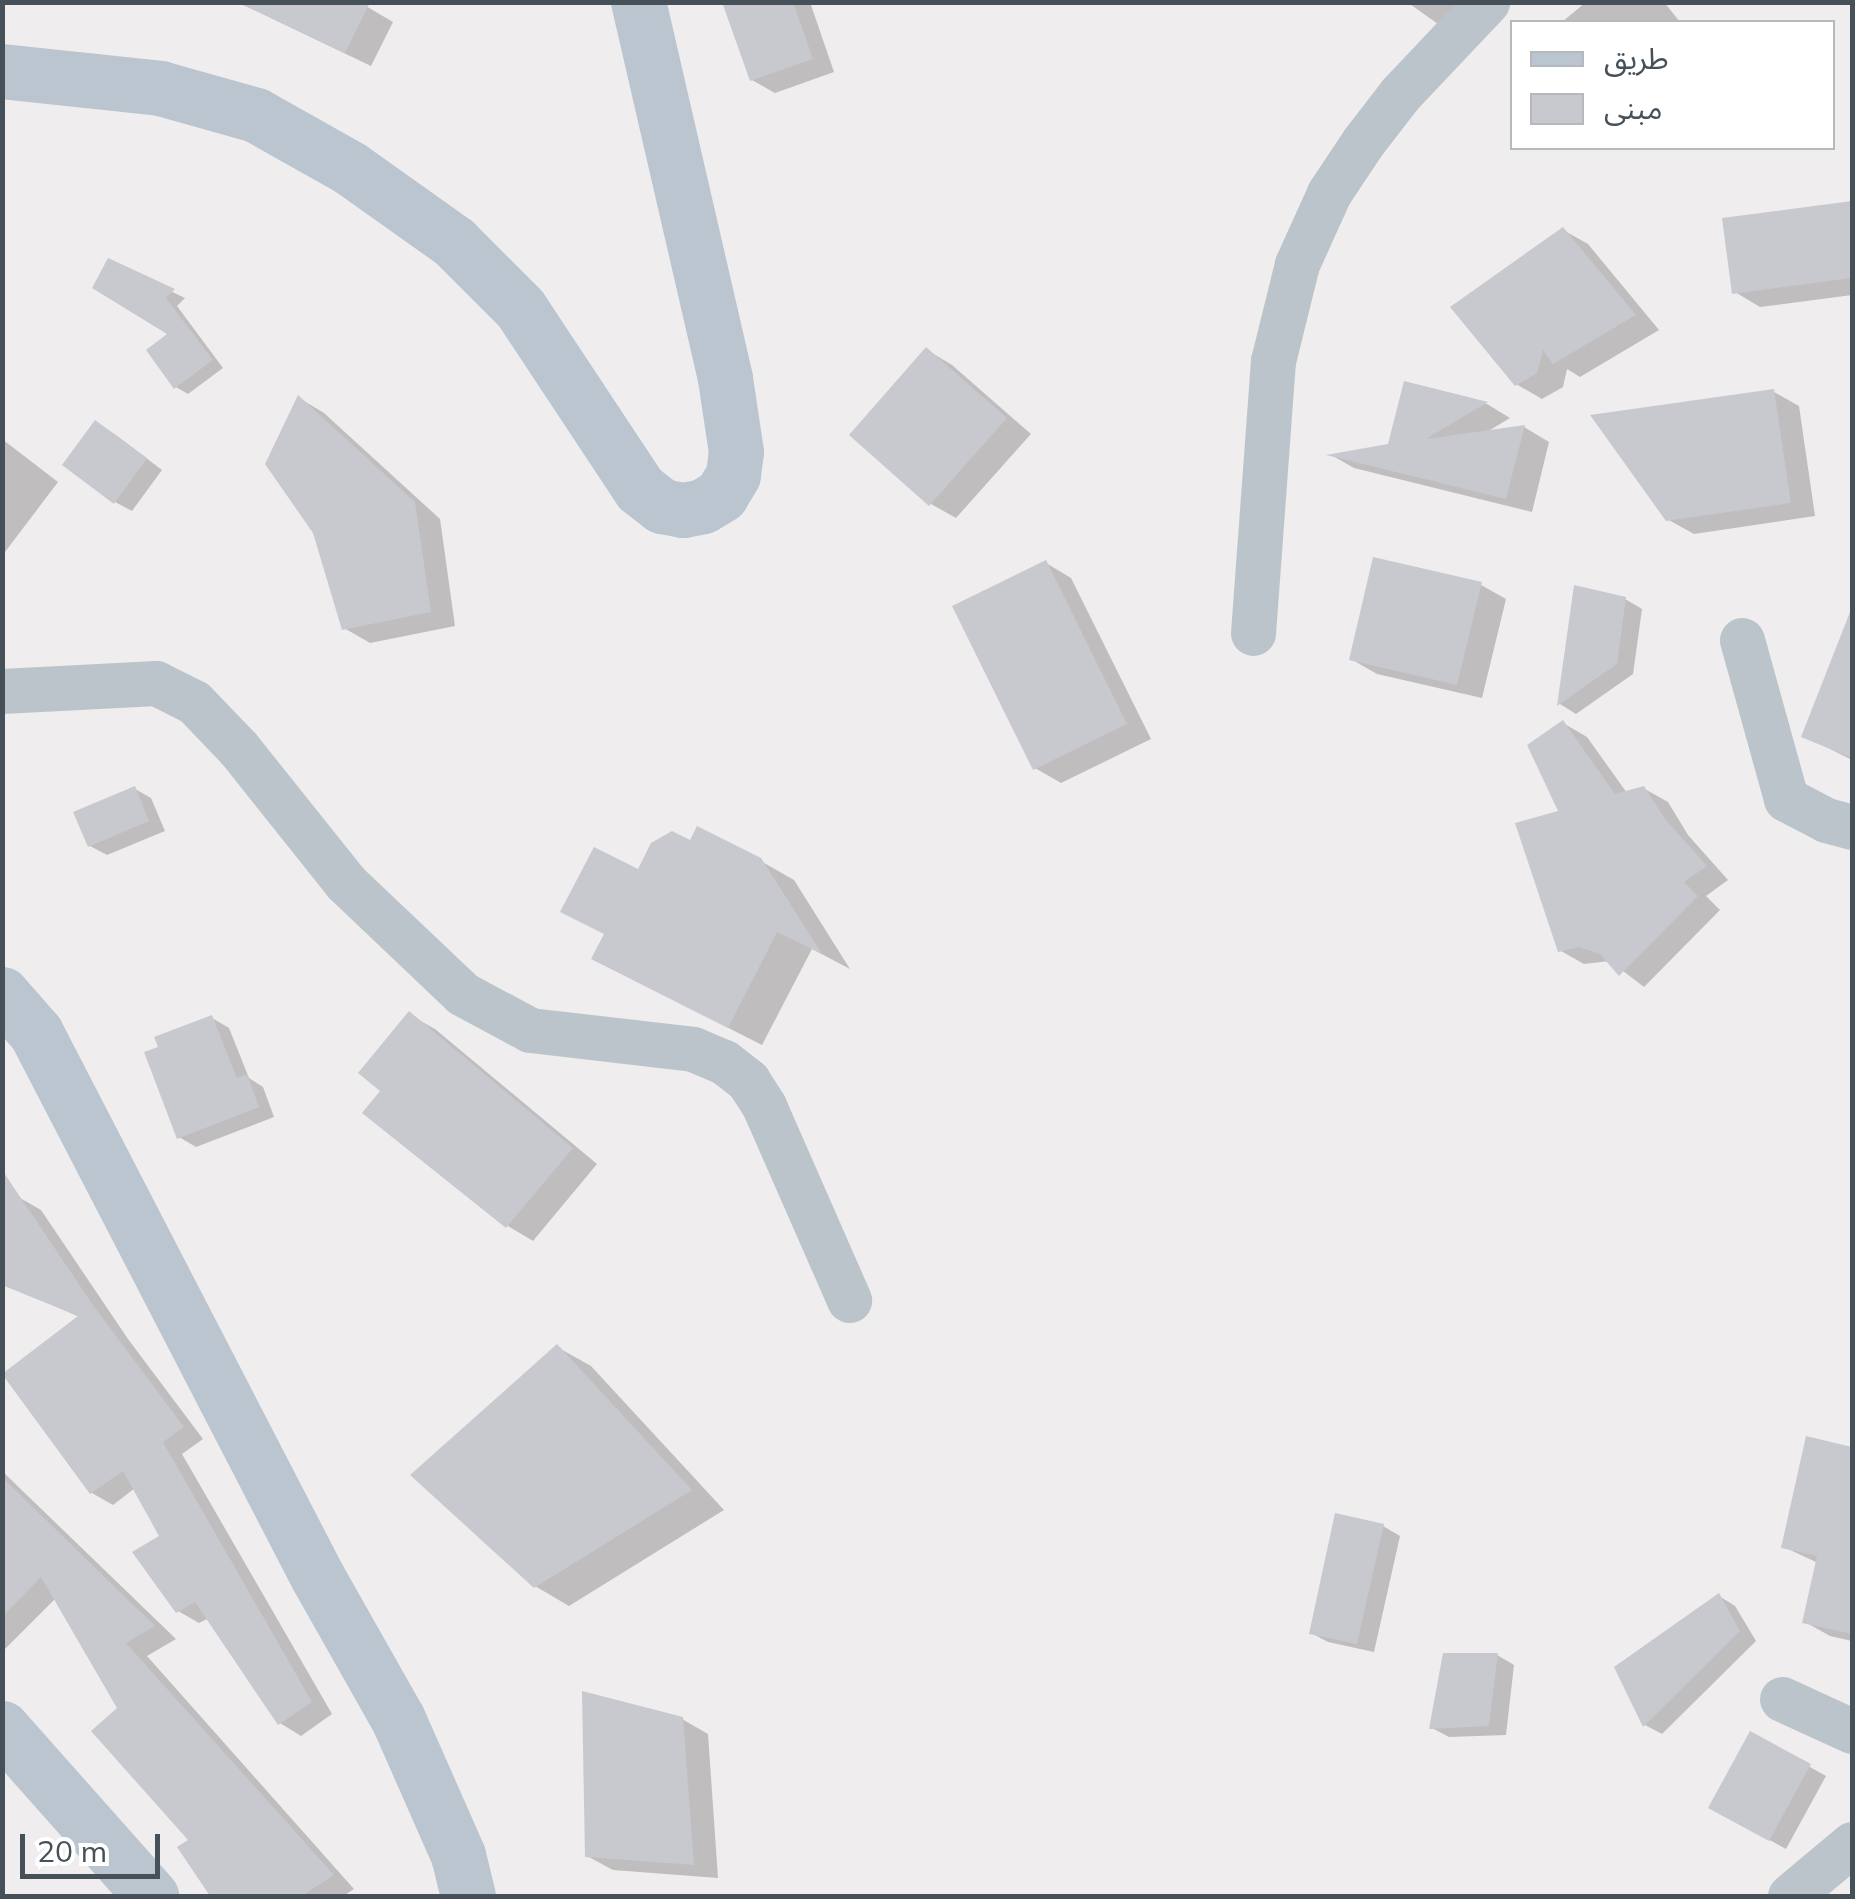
<!DOCTYPE html>
<meta charset="utf-8">
<style>
body{margin:0}
#map{position:relative;width:1855px;height:1899px;overflow:hidden;background:#efeded;font-family:Mulish,"Noto Sans Arabic",sans-serif}
div>[style]{position:absolute}
[style*='--x']{left:calc(var(--x)*1px);top:calc(var(--y)*1px);width:calc(var(--w)*1px);rotate:calc(var(--a)*1deg)}
.shadow>*{inset:0;background:#0003}
.building>*{inset:0;background:#c7c9cf}
.street>*{height:45px;margin:-22.5px;padding:0 22.5px;transform-origin:22.5px;border-radius:22.5px;background:#bcc4cb}
.secondary>*{height:55px;margin:-27.5px;padding:0 27.5px;transform-origin:27.5px;border-radius:27.5px;background:#bbc5d0}
span{translate:-50% -50%;white-space:nowrap;text-align:center;line-height:1.15;-webkit-text-stroke:9px #fff;paint-order:stroke}
.frame{position:absolute;inset:0;border:5px solid #465059;pointer-events:none}
.legend{position:absolute;left:1510px;top:20px;width:325px;height:130px;box-sizing:border-box;background:#fff;border:2px solid #b5b9bd;margin:0;padding:12px 18px;list-style:none;font-size:30px;color:#465059}
.legend li{display:flex;align-items:center;gap:20px;height:50px}
.legend b{width:50px;border:2px solid #b5b9bd}
.scale{position:absolute;left:20px;top:1834px;width:140px;height:45px;box-sizing:border-box;border:5px solid #465059;border-top:0;padding-left:12px;font-size:30px;line-height:35px;white-space:nowrap;color:#465059;-webkit-text-stroke:8px #fff;paint-order:stroke}
</style>
<div id="map">
<div class="shadow">
<div style="clip-path:polygon(237px 2px,359px 2px,393px 22px,371px 66px)"></div>
<div style="clip-path:polygon(725px 2px,810px 2px,834px 72px,775px 93px,752px 80px)"></div>
<div style="clip-path:polygon(1407px 2px,1465px 2px,1438px 24px)"></div>
<div style="clip-path:polygon(1586px 2px,1664px 2px,1680px 22px,1562px 22px)"></div>
<div style="clip-path:polygon(1852px 204px,1852px 295px,1760px 307px,1735px 292px,1725px 220px)"></div>
<div style="clip-path:polygon(1563px 230px,1588px 244px,1659px 330px,1580px 377px,1567px 369px,1563px 387px,1542px 399px,1516px 384px)"></div>
<div style="clip-path:polygon(109px 262px,185px 298px,177px 306px,223px 368px,188px 394px,176px 387px,171px 334px)"></div>
<div style="clip-path:polygon(927px 350px,952px 365px,1031px 434px,956px 518px,931px 504px)"></div>
<div style="clip-path:polygon(1406px 384px,1487px 404px,1510px 418px,1485px 433px,1524px 427px,1549px 442px,1532px 512px,1354px 468px,1333px 456px,1390px 447px)"></div>
<div style="clip-path:polygon(1774px 392px,1799px 406px,1815px 516px,1694px 534px,1667px 519px)"></div>
<div style="clip-path:polygon(299px 398px,324px 413px,440px 519px,455px 626px,370px 643px,344px 628px)"></div>
<div style="clip-path:polygon(113px 433px,162px 470px,132px 511px,115px 502px)"></div>
<div style="clip-path:polygon(2px 439px,58px 482px,2px 556px)"></div>
<div style="clip-path:polygon(1046px 563px,1071px 578px,1151px 739px,1061px 783px,1035px 768px)"></div>
<div style="clip-path:polygon(1481px 585px,1506px 599px,1482px 698px,1377px 674px,1351px 659px)"></div>
<div style="clip-path:polygon(1576px 588px,1625px 599px,1642px 609px,1633px 674px,1576px 714px,1560px 704px)"></div>
<div style="clip-path:polygon(1852px 613px,1852px 760px,1804px 736px)"></div>
<div style="clip-path:polygon(1563px 723px,1587px 737px,1627px 793px,1643px 788px,1668px 802px,1688px 835px,1728px 880px,1706px 896px,1720px 910px,1644px 987px,1610px 961px,1584px 964px,1561px 951px)"></div>
<div style="clip-path:polygon(135px 789px,151px 798px,165px 831px,107px 855px,90px 846px)"></div>
<div style="clip-path:polygon(691px 843px,759px 860px,794px 880px,850px 969px,812px 949px,762px 1045px,628px 977px,639px 872px)"></div>
<div style="clip-path:polygon(410px 1015px,435px 1029px,597px 1164px,533px 1241px,508px 1226px,365px 1113px,384px 1091px)"></div>
<div style="clip-path:polygon(212px 1018px,229px 1028px,249px 1078px,263px 1087px,274px 1117px,196px 1147px,179px 1137px)"></div>
<div style="clip-path:polygon(20px 1198px,41px 1210px,128px 1339px,203px 1439px,182px 1454px,332px 1714px,301px 1736px,280px 1723px,209px 1618px,199px 1623px,178px 1611px,163px 1537px,135px 1488px,113px 1505px,92px 1493px,106px 1329px,4px 1283px)"></div>
<div style="clip-path:polygon(557px 1347px,591px 1366px,724px 1510px,569px 1606px,535px 1586px)"></div>
<div style="clip-path:polygon(1807px 1440px,1852px 1450px,1852px 1641px,1830px 1636px,1805px 1622px,1818px 1563px,1784px 1547px)"></div>
<div style="clip-path:polygon(2px 1471px,176px 1639px,147px 1656px,354px 1889px,343px 1896px,213px 1896px,180px 1847px,191px 1840px,56px 1598px,2px 1652px)"></div>
<div style="clip-path:polygon(1383px 1526px,1400px 1536px,1374px 1652px,1328px 1642px,1311px 1633px)"></div>
<div style="clip-path:polygon(1719px 1596px,1735px 1606px,1756px 1641px,1662px 1734px,1645px 1725px,1617px 1668px)"></div>
<div style="clip-path:polygon(1497px 1655px,1514px 1665px,1506px 1735px,1449px 1737px,1432px 1728px)"></div>
<div style="clip-path:polygon(682px 1719px,708px 1734px,718px 1878px,613px 1870px,587px 1856px)"></div>
<div style="clip-path:polygon(1751px 1734px,1826px 1776px,1786px 1849px,1711px 1808px)"></div>
</div>
<div class="building">
<div style="clip-path:polygon(238px 2px,370px 2px,345px 53px)"></div>
<div style="clip-path:polygon(722px 2px,793px 2px,813px 59px,750px 81px)"></div>
<div style="clip-path:polygon(1852px 201px,1852px 278px,1732px 294px,1722px 218px)"></div>
<div style="clip-path:polygon(1563px 227px,1636px 315px,1553px 364px,1543px 350px,1537px 373px,1515px 386px,1450px 307px)"></div>
<div style="clip-path:polygon(108px 258px,175px 289px,166px 298px,213px 360px,174px 389px,146px 350px,167px 334px,92px 288px)"></div>
<div style="clip-path:polygon(926px 347px,1007px 418px,929px 506px,849px 435px)"></div>
<div style="clip-path:polygon(1404px 381px,1488px 402px,1426px 439px,1525px 425px,1506px 499px,1326px 455px,1388px 444px)"></div>
<div style="clip-path:polygon(1774px 389px,1791px 503px,1666px 521px,1590px 415px)"></div>
<div style="clip-path:polygon(298px 395px,415px 502px,431px 612px,342px 630px,313px 533px,265px 464px)"></div>
<div style="clip-path:polygon(95px 420px,147px 458px,114px 504px,62px 465px)"></div>
<div style="clip-path:polygon(1373px 557px,1482px 582px,1457px 685px,1349px 660px)"></div>
<div style="clip-path:polygon(1046px 560px,1127px 724px,1033px 770px,952px 606px)"></div>
<div style="clip-path:polygon(1574px 585px,1626px 597px,1617px 664px,1557px 706px)"></div>
<div style="clip-path:polygon(1850px 612px,1852px 612px,1852px 758px,1801px 737px)"></div>
<div style="clip-path:polygon(1563px 720px,1615px 794px,1644px 786px,1665px 819px,1707px 866px,1684px 882px,1698px 896px,1619px 976px,1600px 954px,1579px 947px,1558px 952px,1515px 823px,1558px 811px,1527px 745px)"></div>
<div style="clip-path:polygon(135px 786px,149px 821px,88px 847px,73px 812px)"></div>
<div style="clip-path:polygon(697px 826px,761px 858px,822px 954px,777px 932px,728px 1028px,591px 959px,604px 934px,560px 912px,594px 847px,638px 869px,651px 843px,672px 831px,690px 840px)"></div>
<div style="clip-path:polygon(409px 1011px,573px 1148px,506px 1228px,362px 1113px,380px 1091px,358px 1073px)"></div>
<div style="clip-path:polygon(212px 1015px,237px 1078px,247px 1074px,259px 1107px,177px 1139px,144px 1052px,158px 1047px,154px 1037px)"></div>
<div style="clip-path:polygon(2px 1170px,93px 1305px,184px 1427px,163px 1442px,312px 1702px,278px 1725px,195px 1602px,176px 1613px,132px 1552px,159px 1536px,123px 1471px,90px 1494px,2px 1374px,78px 1316px,2px 1285px)"></div>
<div style="clip-path:polygon(557px 1344px,692px 1490px,534px 1588px,410px 1475px)"></div>
<div style="clip-path:polygon(1806px 1436px,1852px 1447px,1852px 1634px,1802px 1623px,1817px 1556px,1781px 1548px)"></div>
<div style="clip-path:polygon(2px 1477px,155px 1626px,126px 1643px,334px 1875px,302px 1896px,210px 1896px,177px 1847px,188px 1840px,91px 1731px,117px 1708px,41px 1577px,2px 1617px)"></div>
<div style="clip-path:polygon(1335px 1513px,1384px 1524px,1357px 1644px,1309px 1634px)"></div>
<div style="clip-path:polygon(1719px 1593px,1740px 1631px,1643px 1727px,1614px 1667px)"></div>
<div style="clip-path:polygon(1443px 1653px,1498px 1653px,1489px 1726px,1429px 1729px)"></div>
<div style="clip-path:polygon(582px 1691px,683px 1717px,694px 1865px,585px 1857px)"></div>
<div style="clip-path:polygon(1750px 1731px,1811px 1764px,1769px 1841px,1708px 1808px)"></div>
</div>
<div class="street">
<div style="--x:1253;--y:633;--w:273;--a:-85.8"></div>
<div style="--x:1273;--y:361;--w:100;--a:-76.1"></div>
<div style="--x:1297;--y:264;--w:78;--a:-65.7"></div>
<div style="--x:1329;--y:193;--w:61;--a:-56.3"></div>
<div style="--x:1363;--y:142;--w:61;--a:-52.4"></div>
<div style="--x:1400;--y:94;--w:127;--a:-46.6"></div>
<div style="--x:1742;--y:640;--w:165;--a:74.5"></div>
<div style="--x:1786;--y:799;--w:45;--a:27.7"></div>
<div style="--x:1826;--y:820;--w:27;--a:15"></div>
<div style="--x:2;--y:691;--w:154;--a:-3"></div>
<div style="--x:156;--y:683;--w:42;--a:26.6"></div>
<div style="--x:194;--y:702;--w:65;--a:46.2"></div>
<div style="--x:239;--y:749;--w:171;--a:51.4"></div>
<div style="--x:346;--y:883;--w:161;--a:43.5"></div>
<div style="--x:463;--y:994;--w:76;--a:28.2"></div>
<div style="--x:530;--y:1030;--w:164;--a:6.6"></div>
<div style="--x:693;--y:1049;--w:34;--a:23"></div>
<div style="--x:724;--y:1062;--w:31;--a:38"></div>
<div style="--x:748;--y:1081;--w:30;--a:57"></div>
<div style="--x:764;--y:1106;--w:212;--a:66.3"></div>
<div style="--x:1782;--y:1699;--w:77;--a:24.6"></div>
<div style="--x:1790;--y:1896;--w:81;--a:-40"></div>
</div>
<div class="secondary">
<div style="--x:2;--y:71;--w:159;--a:6.1"></div>
<div style="--x:160;--y:88;--w:100;--a:15.7"></div>
<div style="--x:256;--y:115;--w:108;--a:29.4"></div>
<div style="--x:350;--y:168;--w:128;--a:35.4"></div>
<div style="--x:454;--y:242;--w:93;--a:45"></div>
<div style="--x:520;--y:308;--w:217;--a:56.5"></div>
<div style="--x:640;--y:489;--w:28;--a:38"></div>
<div style="--x:662;--y:506;--w:21;--a:11"></div>
<div style="--x:683;--y:510;--w:20;--a:-11"></div>
<div style="--x:703;--y:506;--w:21;--a:-31"></div>
<div style="--x:721;--y:495;--w:23;--a:-59"></div>
<div style="--x:733;--y:475;--w:23;--a:-83"></div>
<div style="--x:736;--y:452;--w:75;--a:-98.5"></div>
<div style="--x:725;--y:378;--w:386;--a:-103"></div>
<div style="--x:2;--y:994;--w:52;--a:48.9"></div>
<div style="--x:36;--y:1033;--w:611;--a:62.64"></div>
<div style="--x:317;--y:1576;--w:164;--a:60.5"></div>
<div style="--x:398;--y:1719;--w:149;--a:66.2"></div>
<div style="--x:458;--y:1855;--w:42;--a:76.3"></div>
<div style="--x:2;--y:1728;--w:225;--a:48.4"></div>
</div>
<div class="frame"></div>
<ul class="legend">
<li><b style="height:12px;background:#bbc5d0"></b>طريق</li>
<li><b style="height:28px;background:#c7c9cf"></b>مبنى</li>
</ul>
<div class="scale">20 m</div>
</div>
